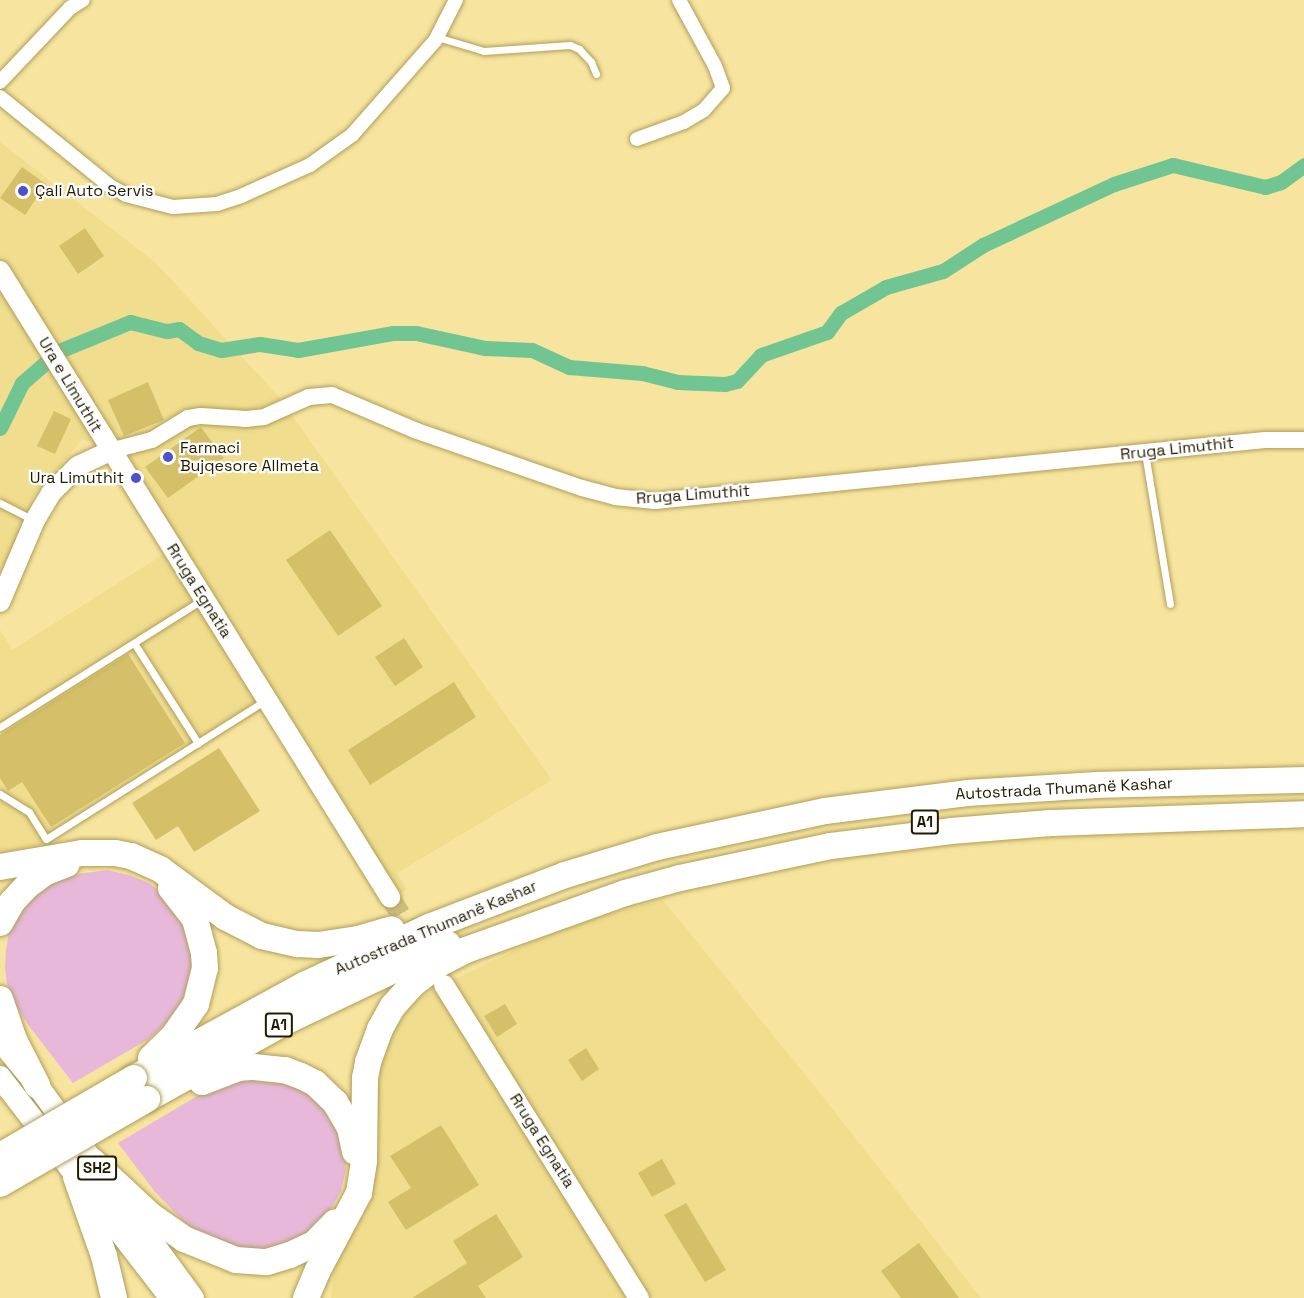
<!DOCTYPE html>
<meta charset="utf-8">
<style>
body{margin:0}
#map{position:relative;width:1304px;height:1298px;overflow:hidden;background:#f7e59f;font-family:"Space Grotesk",sans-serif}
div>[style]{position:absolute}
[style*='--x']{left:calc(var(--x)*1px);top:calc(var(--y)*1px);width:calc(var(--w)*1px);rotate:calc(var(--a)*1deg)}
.built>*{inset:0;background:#f0dd8e}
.green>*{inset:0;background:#e7b8da}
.canal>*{height:15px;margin:-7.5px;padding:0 7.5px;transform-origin:7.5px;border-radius:7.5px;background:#71c592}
.building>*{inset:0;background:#d5c069}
.secondary-tunnel>*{height:20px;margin-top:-10px;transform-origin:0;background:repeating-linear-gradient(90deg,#ccbd7f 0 20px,transparent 0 30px)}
.roads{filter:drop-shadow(0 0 2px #af9e5a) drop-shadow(0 0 2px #af9e5a)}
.service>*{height:7px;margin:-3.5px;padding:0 3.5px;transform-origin:3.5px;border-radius:3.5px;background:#fff}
.minor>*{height:14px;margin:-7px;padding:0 7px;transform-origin:7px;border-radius:7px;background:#fff}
.tertiary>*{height:16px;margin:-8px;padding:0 8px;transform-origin:8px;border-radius:8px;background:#fff}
.secondary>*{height:20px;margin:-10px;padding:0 10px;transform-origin:10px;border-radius:10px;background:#fff}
.trunk>*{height:22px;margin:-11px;padding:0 11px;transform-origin:11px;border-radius:11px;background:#fff}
.motorway>*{height:26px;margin:-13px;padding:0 13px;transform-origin:13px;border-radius:13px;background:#fff}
.bridges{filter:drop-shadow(0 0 2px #af9e5a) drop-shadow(0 0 2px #af9e5a)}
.motorway-bridge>*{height:26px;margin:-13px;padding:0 13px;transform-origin:13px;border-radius:13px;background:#fff}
.dots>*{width:16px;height:16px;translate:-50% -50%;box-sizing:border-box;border:3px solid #fff;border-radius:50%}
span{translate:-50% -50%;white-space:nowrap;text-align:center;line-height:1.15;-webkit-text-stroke:4.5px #fff;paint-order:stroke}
.shield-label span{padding:2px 4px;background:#fff;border:2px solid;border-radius:4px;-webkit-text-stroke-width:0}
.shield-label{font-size:15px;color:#221b00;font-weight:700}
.poi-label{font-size:16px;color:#221b00}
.left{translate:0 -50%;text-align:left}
.right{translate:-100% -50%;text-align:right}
.street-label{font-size:16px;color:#221b00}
</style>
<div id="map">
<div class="built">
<div style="clip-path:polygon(0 142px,156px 263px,278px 396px,552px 780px,397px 873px,407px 890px,390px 897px,270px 705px,41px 845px,0 853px,0 630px,12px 650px,172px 549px,110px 451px,83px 439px,33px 497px,0 588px)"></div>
<div style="clip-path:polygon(662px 899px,816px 1088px,981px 1298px,331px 1298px,335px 1260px,364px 1210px,375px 1178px,377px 1094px,382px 1061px,395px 1028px,411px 1005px,434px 989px,557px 930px)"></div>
</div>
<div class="green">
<div style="clip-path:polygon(107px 870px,129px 875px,149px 883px,170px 900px,184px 917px,193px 961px,189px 982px,180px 1005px,166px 1023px,147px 1040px,73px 1083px,29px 1026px,16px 1006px,7px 984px,5px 968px,6px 950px,9px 933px,17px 914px,43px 887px,63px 876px)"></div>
<div style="clip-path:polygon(245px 1078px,293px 1082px,330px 1110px,345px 1148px,346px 1170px,341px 1191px,331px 1209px,304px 1237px,285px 1246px,251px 1251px,199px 1237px,155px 1192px,118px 1143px,199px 1095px,220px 1084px)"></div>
</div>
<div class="canal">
<div style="--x:0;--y:428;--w:50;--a:-63.9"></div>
<div style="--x:22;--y:383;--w:49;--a:-40.9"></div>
<div style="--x:59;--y:351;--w:77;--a:-22.2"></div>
<div style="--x:130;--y:322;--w:38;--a:14"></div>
<div style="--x:167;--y:331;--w:12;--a:-9"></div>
<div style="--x:179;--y:329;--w:24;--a:36"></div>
<div style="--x:198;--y:343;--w:24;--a:17"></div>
<div style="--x:221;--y:350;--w:39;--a:-9"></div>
<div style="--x:260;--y:344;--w:38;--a:9"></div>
<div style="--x:298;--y:350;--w:97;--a:-10.1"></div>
<div style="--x:393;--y:333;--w:23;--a:0"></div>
<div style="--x:416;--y:333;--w:71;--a:12.3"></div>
<div style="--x:485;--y:348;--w:47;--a:2.4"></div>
<div style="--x:532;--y:350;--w:41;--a:24.7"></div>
<div style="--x:569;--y:367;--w:73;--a:4.7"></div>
<div style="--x:642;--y:373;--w:36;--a:14"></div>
<div style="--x:677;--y:382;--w:48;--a:2.4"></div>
<div style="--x:725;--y:384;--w:12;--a:-14"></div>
<div style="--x:737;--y:381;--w:35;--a:-47"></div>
<div style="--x:761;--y:355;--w:70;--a:-19.2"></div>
<div style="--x:827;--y:332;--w:24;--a:-54"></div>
<div style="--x:841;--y:313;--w:52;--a:-30"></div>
<div style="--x:886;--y:287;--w:59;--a:-15.7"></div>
<div style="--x:943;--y:271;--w:48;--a:-33"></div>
<div style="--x:983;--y:245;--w:145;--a:-25"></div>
<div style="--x:1114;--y:184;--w:62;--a:-17.9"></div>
<div style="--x:1173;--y:165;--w:95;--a:13.4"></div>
<div style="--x:1265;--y:187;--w:17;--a:-17"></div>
<div style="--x:1281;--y:182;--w:29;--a:-36"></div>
</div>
<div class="building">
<div style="clip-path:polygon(22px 167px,46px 184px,25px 215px,0 198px)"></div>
<div style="clip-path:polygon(85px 228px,104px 256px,78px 274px,59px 246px)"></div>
<div style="clip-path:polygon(148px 382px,164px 420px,124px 436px,108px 400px)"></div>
<div style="clip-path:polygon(54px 411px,71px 419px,55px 454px,37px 446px)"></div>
<div style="clip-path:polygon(201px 427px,224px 458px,168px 498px,145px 467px)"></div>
<div style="clip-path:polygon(330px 530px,382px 606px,338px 636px,286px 560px)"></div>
<div style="clip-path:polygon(404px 638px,423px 667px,395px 686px,375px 657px)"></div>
<div style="clip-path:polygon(128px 654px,185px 743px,51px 827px,22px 782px,8px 791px,0 778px,0 735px)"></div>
<div style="clip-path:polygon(454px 682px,476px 717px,370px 785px,348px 750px)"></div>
<div style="clip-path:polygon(219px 748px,260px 811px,194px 852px,178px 826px,156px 840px,132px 803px)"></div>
<div style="clip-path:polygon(505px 1004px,517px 1024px,497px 1037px,484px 1016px)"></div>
<div style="clip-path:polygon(586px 1048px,599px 1069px,582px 1081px,568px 1060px)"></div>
<div style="clip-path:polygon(441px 1125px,479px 1185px,406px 1230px,388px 1202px,411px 1188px,390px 1156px)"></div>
<div style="clip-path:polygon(662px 1159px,676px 1184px,652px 1197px,638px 1173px)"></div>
<div style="clip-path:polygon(686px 1203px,726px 1270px,705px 1282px,664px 1215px)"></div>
<div style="clip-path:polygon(496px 1214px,523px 1257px,478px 1286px,486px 1298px,412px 1298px,467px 1263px,453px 1241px)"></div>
<div style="clip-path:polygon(919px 1243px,959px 1298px,901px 1298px,881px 1271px)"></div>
</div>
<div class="secondary-tunnel">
<div style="--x:390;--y:897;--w:58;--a:59"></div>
</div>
<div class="roads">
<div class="service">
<div style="--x:437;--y:37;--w:49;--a:16.6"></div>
<div style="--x:484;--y:51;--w:86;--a:-4"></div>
<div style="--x:570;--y:45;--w:10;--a:24"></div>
<div style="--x:579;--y:49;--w:18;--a:47"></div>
<div style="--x:591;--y:62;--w:13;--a:67"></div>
<div style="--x:1145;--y:453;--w:153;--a:80.6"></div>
<div style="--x:0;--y:503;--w:36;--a:27"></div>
<div style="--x:134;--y:643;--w:119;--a:57.4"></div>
<div style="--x:0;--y:727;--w:240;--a:-32.2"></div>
<div style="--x:0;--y:794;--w:34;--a:32"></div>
<div style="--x:29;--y:812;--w:32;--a:58"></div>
<div style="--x:46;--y:839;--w:258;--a:-32.3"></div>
</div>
<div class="minor">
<div style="--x:0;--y:82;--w:102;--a:-46.6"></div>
<div style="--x:70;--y:8;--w:15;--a:-32"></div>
<div style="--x:0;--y:97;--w:141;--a:39"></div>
<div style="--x:110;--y:186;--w:18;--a:29"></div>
<div style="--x:126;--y:195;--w:49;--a:14.3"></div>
<div style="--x:173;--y:207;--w:44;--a:-3.9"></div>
<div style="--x:217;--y:204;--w:25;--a:-18"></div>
<div style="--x:241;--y:196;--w:76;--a:-24.2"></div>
<div style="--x:310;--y:165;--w:52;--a:-35.5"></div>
<div style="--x:352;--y:135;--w:125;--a:-48.6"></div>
<div style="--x:435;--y:41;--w:46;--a:-62.9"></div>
<div style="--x:637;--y:139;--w:50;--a:-19.9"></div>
<div style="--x:684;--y:122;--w:23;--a:-31"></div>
<div style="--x:704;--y:110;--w:29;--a:-49"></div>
<div style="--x:723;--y:88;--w:23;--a:-110"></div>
<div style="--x:715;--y:66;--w:75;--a:-118.6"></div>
</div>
<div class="tertiary">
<div style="--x:110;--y:451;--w:43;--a:-14.7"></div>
<div style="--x:152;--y:440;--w:42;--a:-31.4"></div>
<div style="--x:188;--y:418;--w:13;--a:-9"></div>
<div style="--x:201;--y:416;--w:45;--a:3.8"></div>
<div style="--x:246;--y:419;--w:18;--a:-6"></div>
<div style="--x:264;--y:417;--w:49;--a:-24"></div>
<div style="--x:309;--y:397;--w:23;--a:-5"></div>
<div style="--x:332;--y:395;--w:92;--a:23"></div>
<div style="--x:417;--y:431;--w:175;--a:19.1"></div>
<div style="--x:582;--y:488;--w:34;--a:15"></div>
<div style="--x:615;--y:497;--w:40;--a:5.7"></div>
<div style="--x:655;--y:501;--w:613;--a:-5.71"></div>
<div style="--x:1265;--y:440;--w:39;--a:0"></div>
</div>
<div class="secondary">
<div style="--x:0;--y:271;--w:738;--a:58.08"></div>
<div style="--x:0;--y:602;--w:89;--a:-66.9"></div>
<div style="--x:35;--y:520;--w:31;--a:-59"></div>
<div style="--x:51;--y:493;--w:38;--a:-45"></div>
<div style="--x:78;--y:466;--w:35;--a:-25"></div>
<div style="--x:444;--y:985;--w:369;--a:58.1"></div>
</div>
<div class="trunk">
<div style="--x:0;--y:1040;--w:58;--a:50.6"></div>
<div style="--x:37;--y:1085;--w:264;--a:53.8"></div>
<div style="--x:0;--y:1077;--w:279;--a:52.3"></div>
</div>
<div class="motorway">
<div style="--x:0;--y:867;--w:83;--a:-9.7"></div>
<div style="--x:82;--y:853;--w:33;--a:0"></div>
<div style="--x:115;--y:853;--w:16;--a:11"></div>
<div style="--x:131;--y:856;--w:32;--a:24"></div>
<div style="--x:160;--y:869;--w:81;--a:36.4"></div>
<div style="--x:225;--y:917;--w:42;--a:27.2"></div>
<div style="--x:262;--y:936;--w:37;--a:13"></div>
<div style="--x:298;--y:944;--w:20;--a:3"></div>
<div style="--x:318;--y:945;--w:40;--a:-8.5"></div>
<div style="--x:358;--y:939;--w:35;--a:-16"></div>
<div style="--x:0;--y:923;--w:24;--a:-60"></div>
<div style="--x:12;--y:902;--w:23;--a:-47"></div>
<div style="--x:28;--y:885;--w:22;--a:-36"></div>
<div style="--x:46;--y:872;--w:22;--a:-21"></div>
<div style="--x:0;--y:999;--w:43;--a:71.1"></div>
<div style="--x:14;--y:1040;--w:51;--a:62.9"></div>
<div style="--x:151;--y:1058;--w:30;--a:-44"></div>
<div style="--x:173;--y:1037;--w:40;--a:-55.1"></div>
<div style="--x:196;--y:1004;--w:37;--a:-76"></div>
<div style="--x:205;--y:968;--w:15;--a:-94"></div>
<div style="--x:204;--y:953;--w:35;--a:-105"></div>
<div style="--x:195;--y:919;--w:39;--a:-128"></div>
<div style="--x:134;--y:1078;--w:196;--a:-28.7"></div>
<div style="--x:306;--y:984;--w:136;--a:-24.9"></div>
<div style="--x:429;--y:927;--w:146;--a:-20.9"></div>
<div style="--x:565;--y:875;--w:96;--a:-16.9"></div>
<div style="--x:657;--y:847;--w:172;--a:-12.1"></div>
<div style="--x:825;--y:811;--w:143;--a:-7.2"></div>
<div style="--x:967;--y:793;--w:130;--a:-3.5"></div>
<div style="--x:1097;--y:785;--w:207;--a:-1.4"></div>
<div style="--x:202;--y:1082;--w:39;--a:-21"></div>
<div style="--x:238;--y:1068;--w:16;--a:-4"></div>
<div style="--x:254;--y:1067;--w:31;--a:6"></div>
<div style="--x:285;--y:1070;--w:17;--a:21"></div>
<div style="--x:301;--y:1076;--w:16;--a:27"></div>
<div style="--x:315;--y:1083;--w:28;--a:44"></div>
<div style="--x:335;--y:1102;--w:30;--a:60"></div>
<div style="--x:350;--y:1128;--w:24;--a:78"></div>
<div style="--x:147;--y:1099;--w:162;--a:-29.1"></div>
<div style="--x:289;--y:1020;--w:176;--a:-25.5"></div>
<div style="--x:92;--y:1161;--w:79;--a:43"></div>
<div style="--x:150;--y:1215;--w:42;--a:35.2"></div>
<div style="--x:184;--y:1239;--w:56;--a:22"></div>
<div style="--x:236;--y:1260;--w:31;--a:4"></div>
<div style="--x:267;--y:1262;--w:24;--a:-17"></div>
<div style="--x:290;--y:1255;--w:26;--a:-25"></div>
<div style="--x:314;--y:1244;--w:30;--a:-46"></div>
<div style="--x:76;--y:1177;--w:84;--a:70.5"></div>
<div style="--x:104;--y:1256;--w:43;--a:76.6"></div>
<div style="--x:306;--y:1298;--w:30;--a:-67"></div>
<div style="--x:318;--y:1270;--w:87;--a:-62"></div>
<div style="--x:359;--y:1193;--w:33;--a:-81"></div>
<div style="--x:364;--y:1160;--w:82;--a:-89.3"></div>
<div style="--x:365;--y:1078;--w:16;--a:-79"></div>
<div style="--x:368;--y:1062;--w:35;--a:-70"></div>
<div style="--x:380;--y:1029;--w:26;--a:-61"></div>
<div style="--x:393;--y:1006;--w:30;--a:-48"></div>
<div style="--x:413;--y:984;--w:31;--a:-38"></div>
<div style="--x:437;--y:965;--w:33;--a:-27"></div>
<div style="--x:466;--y:950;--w:169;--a:-19.7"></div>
<div style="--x:625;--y:893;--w:57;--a:-15.3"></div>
<div style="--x:680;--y:878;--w:154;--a:-12"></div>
<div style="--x:831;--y:846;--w:121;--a:-7.1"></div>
<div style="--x:951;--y:831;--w:100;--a:-4.6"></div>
<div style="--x:1051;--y:823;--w:253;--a:-2"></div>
</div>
</div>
<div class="bridges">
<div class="motorway-bridge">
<div style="--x:0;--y:1156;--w:155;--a:-30.2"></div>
<div style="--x:0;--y:1184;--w:170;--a:-30"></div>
</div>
</div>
<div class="dots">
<div style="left:23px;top:191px;background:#4d52c8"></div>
<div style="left:168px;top:457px;background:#4d52c8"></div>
<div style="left:136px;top:478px;background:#4d52c8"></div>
</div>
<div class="shield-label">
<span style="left:925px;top:822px">A1</span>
<span style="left:279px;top:1025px">A1</span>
<span style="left:97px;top:1168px">SH2</span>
</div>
<div class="poi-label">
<span class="left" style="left:35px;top:191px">Çali Auto Servis</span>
<span class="left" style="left:180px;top:457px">Farmaci<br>Bujqesore Allmeta</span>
<span class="right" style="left:124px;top:478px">Ura Limuthit</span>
</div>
<div class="street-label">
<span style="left:70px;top:385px;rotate:59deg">Ura e Limuthit</span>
<span style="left:1177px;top:449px;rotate:-6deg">Rruga Limuthit</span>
<span style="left:693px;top:495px;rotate:-4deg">Rruga Limuthit</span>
<span style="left:199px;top:591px;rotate:58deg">Rruga Egnatia</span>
<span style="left:1064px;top:789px;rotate:-3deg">Autostrada Thumanë Kashar</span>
<span style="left:436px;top:928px;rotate:-23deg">Autostrada Thumanë Kashar</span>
<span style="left:542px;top:1141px;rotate:58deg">Rruga Egnatia</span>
</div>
</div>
